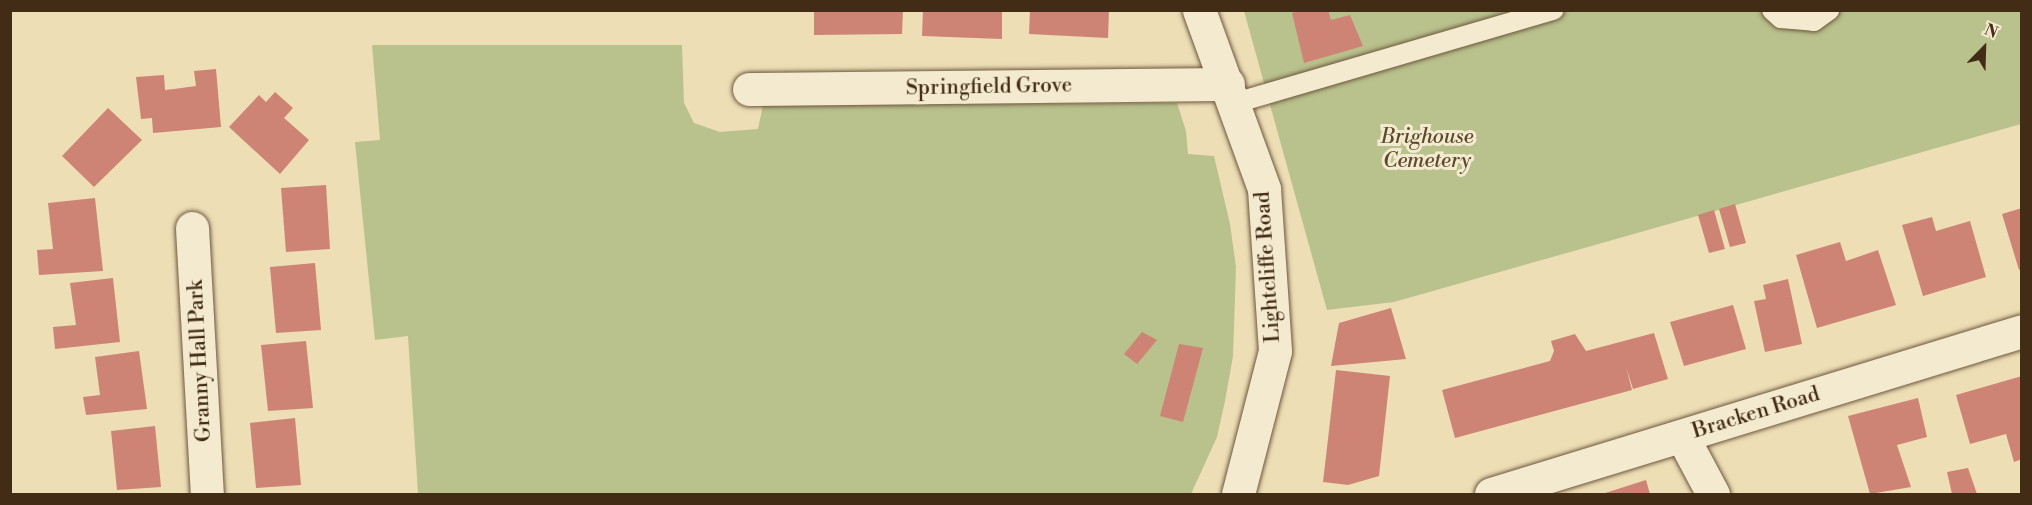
<!DOCTYPE html>
<style>
body{margin:0}
#map{position:relative;width:2032px;height:505px;overflow:hidden;background:#eddeb6;font-family:"Libre Bodoni",serif}
div>[style]{position:absolute}
[style*='--x']{left:calc(var(--x)*1px);top:calc(var(--y)*1px);width:calc(var(--w)*1px);rotate:calc(var(--a)*1deg)}
.green>*{inset:0;background:#b9c18d}
.building>*{inset:0;background:#cd8474}
.roads{filter:drop-shadow(0 0 2px #6e583d) drop-shadow(0 0 2px #6e583d)}
.lane>*{height:20px;margin:-10px;padding:0 10px;transform-origin:10px;border-radius:10px;background:#f3ead0}
.street>*{height:33px;margin:-16.5px;padding:0 16.5px;transform-origin:16.5px;border-radius:16.5px;background:#f3ead0}
span{translate:-50% -50%;white-space:nowrap;text-align:center;line-height:1.15;-webkit-text-stroke:6px #f3ead0;paint-order:stroke}
.street-label{font-size:21px;color:#432c15}
.park-label{font-size:21px;color:#5b4a2d;font-style:italic}
.frame{position:absolute;inset:0;border:12px solid #432c15;pointer-events:none}
.north{position:absolute;left:1954px;top:18px;width:60px;height:60px;-webkit-text-stroke:4px #f3ead0;paint-order:stroke;rotate:23deg;font-size:16px;font-weight:700;line-height:24px;text-align:center;color:#432c15}
.north::after{content:'';display:block;margin:auto;width:21px;height:27px;background:#432c15;clip-path:polygon(50% 0,100% 100%,50% 72%,0 100%)}
</style>
<div id="map">
<div class="green">
<div style="clip-path:polygon(1244px 11px,2021px 11px,2021px 124px,1394px 302px,1327px 310px)"></div>
<div style="clip-path:polygon(372px 45px,682px 45px,684px 103px,694px 123px,720px 132px,758px 129px,763px 105px,1177px 103px,1186px 131px,1188px 154px,1214px 156px,1230px 224px,1236px 267px,1233px 356px,1225px 401px,1217px 437px,1191px 494px,418px 494px,408px 336px,375px 340px,355px 142px,380px 140px)"></div>
</div>
<div class="building">
<div style="clip-path:polygon(814px 10px,903px 10px,902px 34px,814px 35px)"></div>
<div style="clip-path:polygon(923px 10px,1002px 10px,1002px 39px,922px 36px)"></div>
<div style="clip-path:polygon(1030px 10px,1109px 10px,1108px 38px,1029px 34px)"></div>
<div style="clip-path:polygon(1300px 10px,1328px 10px,1331px 20px,1350px 15px,1363px 46px,1304px 63px,1292px 13px)"></div>
<div style="clip-path:polygon(216px 69px,221px 127px,153px 133px,152px 118px,141px 119px,136px 77px,164px 75px,165px 90px,174px 89px,196px 86px,194px 71px)"></div>
<div style="clip-path:polygon(275px 92px,293px 108px,284px 118px,309px 140px,280px 174px,229px 127px,259px 95px,266px 102px)"></div>
<div style="clip-path:polygon(108px 108px,142px 140px,94px 187px,62px 156px)"></div>
<div style="clip-path:polygon(326px 185px,330px 249px,286px 252px,281px 188px)"></div>
<div style="clip-path:polygon(95px 198px,103px 271px,39px 275px,37px 250px,53px 249px,48px 203px)"></div>
<div style="clip-path:polygon(1735px 204px,1746px 243px,1730px 247px,1719px 209px)"></div>
<div style="clip-path:polygon(2022px 208px,2022px 269px,2019px 270px,2002px 214px)"></div>
<div style="clip-path:polygon(1714px 210px,1725px 249px,1709px 253px,1698px 215px)"></div>
<div style="clip-path:polygon(1932px 217px,1936px 231px,1970px 221px,1986px 277px,1923px 296px,1902px 225px)"></div>
<div style="clip-path:polygon(1840px 242px,1846px 261px,1878px 250px,1896px 305px,1817px 328px,1796px 255px)"></div>
<div style="clip-path:polygon(315px 263px,321px 330px,276px 333px,270px 267px)"></div>
<div style="clip-path:polygon(113px 278px,120px 342px,55px 349px,53px 327px,76px 325px,70px 283px)"></div>
<div style="clip-path:polygon(1788px 279px,1802px 344px,1765px 352px,1754px 301px,1766px 299px,1763px 285px)"></div>
<div style="clip-path:polygon(1733px 305px,1746px 349px,1684px 366px,1670px 322px)"></div>
<div style="clip-path:polygon(1391px 308px,1406px 359px,1331px 366px,1339px 323px)"></div>
<div style="clip-path:polygon(1142px 332px,1157px 340px,1137px 364px,1124px 354px)"></div>
<div style="clip-path:polygon(1654px 333px,1668px 379px,1633px 389px,1626px 367px,1632px 390px,1455px 438px,1442px 390px,1550px 361px,1554px 351px,1551px 341px,1575px 334px,1586px 351px)"></div>
<div style="clip-path:polygon(306px 341px,313px 408px,268px 411px,261px 345px)"></div>
<div style="clip-path:polygon(1179px 344px,1203px 348px,1183px 422px,1160px 416px)"></div>
<div style="clip-path:polygon(139px 351px,147px 409px,86px 415px,83px 397px,100px 395px,95px 357px)"></div>
<div style="clip-path:polygon(1336px 370px,1390px 376px,1379px 476px,1348px 485px,1323px 482px)"></div>
<div style="clip-path:polygon(2022px 376px,2022px 459px,2014px 462px,2006px 434px,1970px 444px,1956px 395px)"></div>
<div style="clip-path:polygon(1918px 398px,1927px 437px,1897px 445px,1911px 487px,1870px 494px,1848px 416px)"></div>
<div style="clip-path:polygon(295px 418px,301px 485px,256px 488px,250px 423px)"></div>
<div style="clip-path:polygon(155px 426px,161px 487px,117px 490px,111px 431px)"></div>
<div style="clip-path:polygon(1968px 468px,1977px 494px,1952px 494px,1947px 472px)"></div>
<div style="clip-path:polygon(1646px 480px,1650px 494px,1602px 494px)"></div>
</div>
<div class="roads">
<div class="lane">
<div style="--x:1772;--y:10;--w:12;--a:42"></div>
<div style="--x:1781;--y:18;--w:33;--a:5"></div>
<div style="--x:1814;--y:21;--w:19;--a:-36"></div>
<div style="--x:1235;--y:103;--w:332;--a:-16.3"></div>
</div>
<div class="street">
<div style="--x:1199;--y:10;--w:190;--a:70"></div>
<div style="--x:1264;--y:189;--w:162;--a:86.1"></div>
<div style="--x:1275;--y:351;--w:148;--a:104.5"></div>
<div style="--x:749;--y:89;--w:479;--a:-0.6"></div>
<div style="--x:192;--y:228;--w:266;--a:86.8"></div>
<div style="--x:1682;--y:436;--w:66;--a:61.9"></div>
<div style="--x:1491;--y:494;--w:555;--a:-17.06"></div>
</div>
</div>
<div class="street-label">
<span style="left:989px;top:87px;rotate:-1deg">Springfield Grove</span>
<span style="left:1268px;top:267px;rotate:-94deg">Lightcliffe Road</span>
<span style="left:200px;top:361px;rotate:-93deg">Granny Hall Park</span>
<span style="left:1756px;top:413px;rotate:-17deg">Bracken Road</span>
</div>
<div class="park-label">
<span style="left:1427px;top:149px">Brighouse<br>Cemetery</span>
</div>
<div class="frame"></div>
<div class="north">N</div>
</div>
